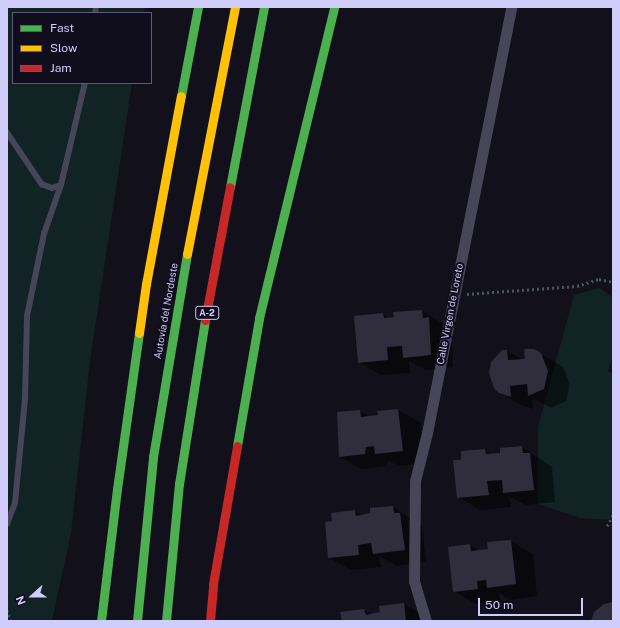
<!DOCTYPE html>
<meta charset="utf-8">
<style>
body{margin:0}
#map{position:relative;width:620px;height:628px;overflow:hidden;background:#12101a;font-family:"Public Sans",sans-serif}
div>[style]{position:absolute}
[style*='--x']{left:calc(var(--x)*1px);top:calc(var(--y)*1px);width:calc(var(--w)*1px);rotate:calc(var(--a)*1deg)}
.green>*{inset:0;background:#112324}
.shadow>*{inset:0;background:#0007}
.building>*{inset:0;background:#302e3c}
.path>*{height:2.5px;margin-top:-1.25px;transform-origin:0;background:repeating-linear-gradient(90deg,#495661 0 2px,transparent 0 5px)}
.lane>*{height:5.5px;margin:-2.75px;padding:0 2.75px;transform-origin:2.75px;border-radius:2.75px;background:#474659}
.street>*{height:11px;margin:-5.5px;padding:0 5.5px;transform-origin:5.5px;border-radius:5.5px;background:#474659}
.fast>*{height:9px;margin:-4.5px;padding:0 4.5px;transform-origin:4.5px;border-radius:4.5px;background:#4caf50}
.slow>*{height:9px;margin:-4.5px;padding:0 4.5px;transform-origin:4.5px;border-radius:4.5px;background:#ffc107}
.jam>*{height:9px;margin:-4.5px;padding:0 4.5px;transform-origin:4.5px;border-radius:4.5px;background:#c62828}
span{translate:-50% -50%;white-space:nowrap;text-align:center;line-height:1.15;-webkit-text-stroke:4px #100d1d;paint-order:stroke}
.shield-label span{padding:1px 3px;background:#100d1d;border:1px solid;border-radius:3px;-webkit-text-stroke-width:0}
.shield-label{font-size:9px;color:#d1cdfb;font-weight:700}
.street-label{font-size:10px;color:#d1cdfb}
.frame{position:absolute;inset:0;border:8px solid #d1cdfb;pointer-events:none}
.legend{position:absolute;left:12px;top:12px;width:140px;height:72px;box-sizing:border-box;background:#100d1d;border:1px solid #5d5a76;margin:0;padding:5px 7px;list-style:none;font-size:12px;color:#d1cdfb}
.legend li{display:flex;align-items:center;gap:8px;height:20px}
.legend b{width:20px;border:1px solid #5d5a76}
.north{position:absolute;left:12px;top:576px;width:40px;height:40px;-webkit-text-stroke:3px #100d1d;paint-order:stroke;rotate:249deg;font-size:11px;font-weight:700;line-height:16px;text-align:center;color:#d1cdfb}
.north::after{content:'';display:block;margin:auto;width:14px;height:18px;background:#d1cdfb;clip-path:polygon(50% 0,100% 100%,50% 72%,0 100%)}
.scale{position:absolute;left:478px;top:598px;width:105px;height:18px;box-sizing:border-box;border:2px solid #d1cdfb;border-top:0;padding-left:5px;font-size:12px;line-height:14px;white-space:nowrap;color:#d1cdfb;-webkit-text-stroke:3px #100d1d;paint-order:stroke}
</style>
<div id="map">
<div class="green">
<div style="clip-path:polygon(7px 7px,145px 7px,144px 13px,13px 13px,13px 83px,132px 83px,90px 361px,71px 533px,52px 621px,7px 621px)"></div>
<div style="clip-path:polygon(600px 288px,613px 298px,613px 358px,611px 360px,608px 371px,613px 374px,613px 520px,580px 518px,538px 504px,538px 427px,574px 295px)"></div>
</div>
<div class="shadow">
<div style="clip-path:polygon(422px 311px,444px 324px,451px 331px,453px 367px,426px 370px,409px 361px,410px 373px,381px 375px,359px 362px,383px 314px,391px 319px)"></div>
<div style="clip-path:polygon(534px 350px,563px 367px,570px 384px,566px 401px,551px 408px,533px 398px,532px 398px,533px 409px,523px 406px,500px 393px,507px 351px,523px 360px,526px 360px)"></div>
<div style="clip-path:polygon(398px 410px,420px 422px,424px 464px,398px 466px,388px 460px,387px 466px,362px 469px,340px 457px,360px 411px,370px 417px,379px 416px)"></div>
<div style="clip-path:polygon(522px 447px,552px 467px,555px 502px,526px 505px,509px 496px,511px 507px,480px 510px,458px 497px,463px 461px,485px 450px,493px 455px,502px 454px)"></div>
<div style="clip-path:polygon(393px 507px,422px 526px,426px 562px,396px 566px,381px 557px,379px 558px,381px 567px,351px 570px,329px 558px,333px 521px,355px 511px,363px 516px)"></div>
<div style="clip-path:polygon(511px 541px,533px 554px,537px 596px,510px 600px,499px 593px,500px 601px,476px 604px,454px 591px,470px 545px,480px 551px,489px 550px)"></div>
<div style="clip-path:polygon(404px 604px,426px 617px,426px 621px,343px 621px,364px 610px,373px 615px)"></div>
</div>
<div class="building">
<div style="clip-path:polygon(422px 310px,423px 318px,429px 317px,431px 355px,403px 358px,402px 346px,387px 347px,388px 360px,358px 363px,354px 316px,383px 313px,384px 318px,394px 317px,393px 312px)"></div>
<div style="clip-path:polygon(524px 349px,534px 349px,541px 353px,548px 371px,544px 389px,528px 396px,527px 384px,510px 386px,511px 397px,499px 393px,494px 388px,489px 373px,491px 362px,502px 350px,507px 350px,508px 360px,525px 359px)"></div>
<div style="clip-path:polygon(398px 409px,403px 451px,375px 454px,374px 446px,366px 447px,365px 454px,339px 457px,337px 412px,360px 410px,361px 417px,378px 415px,377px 411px)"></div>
<div style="clip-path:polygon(522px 446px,523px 453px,530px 453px,534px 490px,503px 493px,502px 480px,487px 481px,489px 495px,457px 498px,453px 460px,461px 460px,461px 451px,485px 449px,486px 454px,500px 453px,500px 448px)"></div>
<div style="clip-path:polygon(393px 506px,394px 513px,400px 513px,405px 550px,373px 554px,371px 543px,358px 545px,359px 555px,328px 558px,325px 522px,332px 521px,331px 513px,355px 510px,356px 516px,370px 513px,370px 508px)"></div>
<div style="clip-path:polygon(511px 540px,516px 584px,487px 588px,486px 580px,477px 581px,478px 589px,453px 592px,448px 547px,470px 544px,471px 551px,488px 549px,487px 542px)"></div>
<div style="clip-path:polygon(613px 602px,613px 621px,591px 621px,594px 612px,604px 604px)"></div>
<div style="clip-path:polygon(404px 603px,406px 621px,342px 621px,340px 612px,364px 609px,366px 615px,380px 612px,379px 606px)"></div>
</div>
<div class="path">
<div style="--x:467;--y:294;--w:110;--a:-4.2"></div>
<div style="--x:577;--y:286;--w:23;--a:-18"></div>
<div style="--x:599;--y:279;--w:14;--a:12"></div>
<div style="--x:607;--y:526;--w:13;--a:-61"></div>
<div style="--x:7;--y:610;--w:12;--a:70"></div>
</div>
<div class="lane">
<div style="--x:95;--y:13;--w:6;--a:-81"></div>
<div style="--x:7;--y:132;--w:63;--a:56.1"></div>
<div style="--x:42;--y:184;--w:11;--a:22"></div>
<div style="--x:52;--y:188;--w:9;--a:-18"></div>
<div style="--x:7;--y:524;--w:22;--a:-69"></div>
<div style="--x:15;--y:503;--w:104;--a:-84.5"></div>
<div style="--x:25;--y:399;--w:83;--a:-88.6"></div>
<div style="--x:27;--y:316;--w:84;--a:-78.3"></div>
<div style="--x:44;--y:234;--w:52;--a:-70.9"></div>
<div style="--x:61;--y:185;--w:105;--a:-76.8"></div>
</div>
<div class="street">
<div style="--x:426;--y:621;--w:42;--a:-106.7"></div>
<div style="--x:414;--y:581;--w:100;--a:-89.4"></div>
<div style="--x:415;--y:481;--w:49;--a:-76"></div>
<div style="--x:427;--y:433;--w:434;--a:-78.8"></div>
</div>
<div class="fast">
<div style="--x:181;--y:96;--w:91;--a:-79.2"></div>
<div style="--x:230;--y:187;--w:183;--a:-79.3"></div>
<div style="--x:237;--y:446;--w:130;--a:-80.2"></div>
<div style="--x:259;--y:318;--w:320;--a:-76.4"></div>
<div style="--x:101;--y:621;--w:133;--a:-83.1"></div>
<div style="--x:117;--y:489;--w:158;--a:-82"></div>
<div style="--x:137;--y:621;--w:165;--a:-84.4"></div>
<div style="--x:153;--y:457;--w:206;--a:-80.5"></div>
<div style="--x:166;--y:621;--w:138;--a:-84.6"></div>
<div style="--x:179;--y:484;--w:166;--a:-81"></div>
</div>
<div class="slow">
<div style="--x:187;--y:254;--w:252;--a:-79"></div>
<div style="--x:139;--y:333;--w:49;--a:-81.9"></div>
<div style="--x:146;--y:284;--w:191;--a:-79.5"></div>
</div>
<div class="jam">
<div style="--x:205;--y:320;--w:135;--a:-79.4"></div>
<div style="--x:210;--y:621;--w:37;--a:-85"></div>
<div style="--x:213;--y:584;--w:140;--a:-80.1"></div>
</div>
<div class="shield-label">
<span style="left:207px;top:313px">A-2</span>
</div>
<div class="street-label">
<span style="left:166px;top:311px;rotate:-80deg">Autovía del Nordeste</span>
<span style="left:450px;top:314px;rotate:-79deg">Calle Virgen de Loreto</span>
</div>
<div class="frame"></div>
<ul class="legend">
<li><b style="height:5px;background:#4caf50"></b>Fast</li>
<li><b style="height:5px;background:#ffc107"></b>Slow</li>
<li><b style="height:5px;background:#c62828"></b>Jam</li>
</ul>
<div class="north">N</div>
<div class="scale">50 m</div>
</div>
